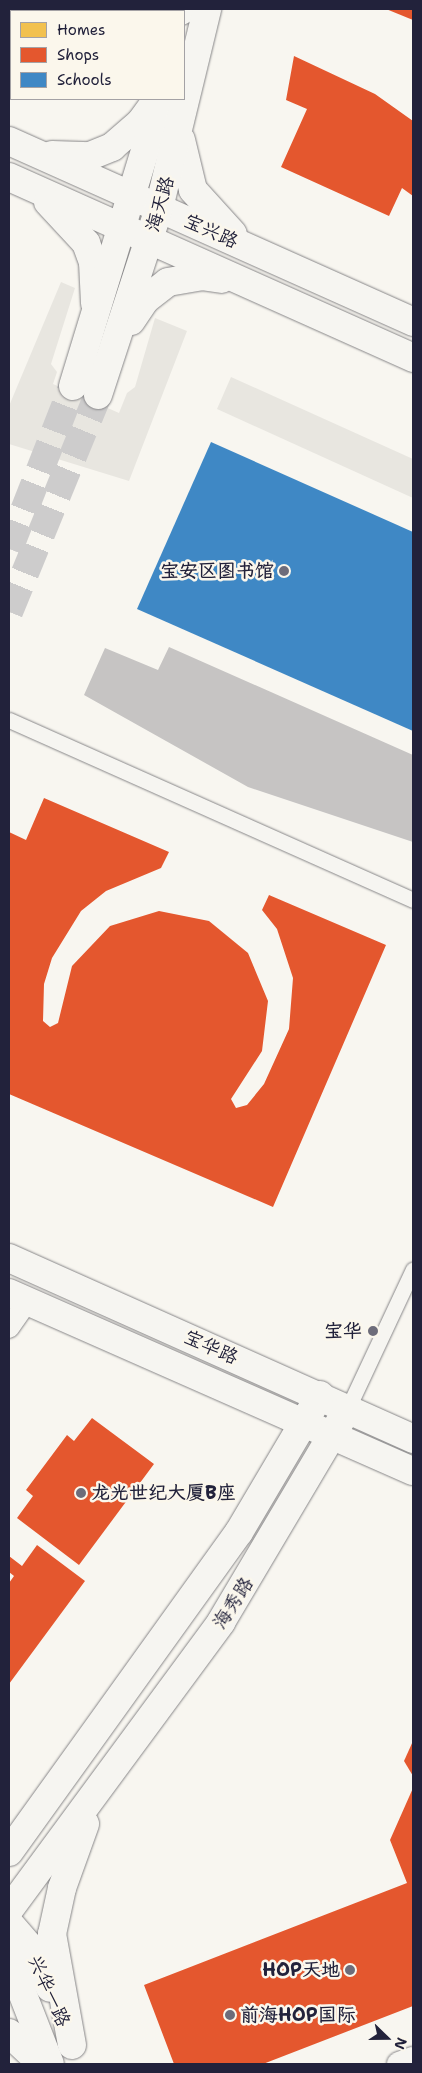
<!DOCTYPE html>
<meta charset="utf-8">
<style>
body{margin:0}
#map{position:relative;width:422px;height:2073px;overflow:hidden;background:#f8f6f0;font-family:"Shantell Sans","LXGW WenKai TC",sans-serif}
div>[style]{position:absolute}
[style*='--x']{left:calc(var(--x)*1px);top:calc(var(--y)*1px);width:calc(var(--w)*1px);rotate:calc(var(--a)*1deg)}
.green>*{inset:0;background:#e8e6e0}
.water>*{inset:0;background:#c6c4c3}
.homes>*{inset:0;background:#f2c14e}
.shops>*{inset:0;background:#e4572e}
.schools>*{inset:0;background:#3f88c5}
.secondary-tunnel>*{height:28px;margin-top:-14px;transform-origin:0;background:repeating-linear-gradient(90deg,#cdcccc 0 28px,transparent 0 42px)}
.roads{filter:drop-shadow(0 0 1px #878688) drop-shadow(0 0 1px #878688)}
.pedestrian>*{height:15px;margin:-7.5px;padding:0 7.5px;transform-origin:7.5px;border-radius:7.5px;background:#f6f5f1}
.minor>*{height:20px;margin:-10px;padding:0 10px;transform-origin:10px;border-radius:10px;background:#f6f5f1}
.tertiary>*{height:24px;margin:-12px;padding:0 12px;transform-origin:12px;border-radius:12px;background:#f6f5f1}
.secondary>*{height:28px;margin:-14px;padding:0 14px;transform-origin:14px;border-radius:14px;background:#f6f5f1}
.dots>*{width:14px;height:14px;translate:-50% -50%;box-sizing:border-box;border:2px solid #fbf7ec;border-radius:50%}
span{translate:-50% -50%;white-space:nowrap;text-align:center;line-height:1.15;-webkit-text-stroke:5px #fbf7ec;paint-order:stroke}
.street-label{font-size:19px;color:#22223b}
.poi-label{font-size:19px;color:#22223b;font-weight:700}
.right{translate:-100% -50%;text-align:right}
.left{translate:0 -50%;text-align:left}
.frame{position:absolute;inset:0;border:10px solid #22223b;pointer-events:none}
.legend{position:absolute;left:10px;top:10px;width:175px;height:90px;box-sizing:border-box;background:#fbf7ec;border:1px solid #a4a2a5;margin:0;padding:6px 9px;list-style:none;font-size:15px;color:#22223b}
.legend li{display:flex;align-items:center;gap:10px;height:25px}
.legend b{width:25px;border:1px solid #a4a2a5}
.north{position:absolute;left:362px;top:2013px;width:50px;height:50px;-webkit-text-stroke:4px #fbf7ec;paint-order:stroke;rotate:112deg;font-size:14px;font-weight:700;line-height:20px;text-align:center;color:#22223b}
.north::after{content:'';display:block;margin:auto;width:18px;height:22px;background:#22223b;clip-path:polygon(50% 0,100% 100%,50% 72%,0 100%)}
</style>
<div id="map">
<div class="green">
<div style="clip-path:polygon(61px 282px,75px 288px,51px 364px,57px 372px,53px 384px,119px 413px,127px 393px,135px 387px,155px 318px,187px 331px,129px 481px,9px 444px,9px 406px)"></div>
<div style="clip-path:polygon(231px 377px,413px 459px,413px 498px,217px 409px)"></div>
</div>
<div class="water">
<div style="clip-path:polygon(169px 647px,413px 755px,413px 842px,248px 787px,84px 695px,105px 648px,158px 670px)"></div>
</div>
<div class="homes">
<div style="clip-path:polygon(9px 9px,91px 9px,11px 11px,11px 50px)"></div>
</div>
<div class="shops">
<div style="clip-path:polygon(386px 9px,413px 9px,413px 20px)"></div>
<div style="clip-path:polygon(294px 56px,375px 94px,413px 121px,413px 196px,402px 188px,389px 216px,281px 167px,307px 109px,286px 100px)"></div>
<div style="clip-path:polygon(44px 798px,169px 852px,161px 868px,106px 891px,81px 911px,52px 958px,44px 984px,43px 1021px,50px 1027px,58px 1023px,72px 966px,110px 926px,159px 911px,209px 921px,248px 953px,268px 1001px,262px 1051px,231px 1099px,236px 1108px,247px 1105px,264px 1084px,289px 1029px,293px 978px,277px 929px,262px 910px,269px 895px,386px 945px,273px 1207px,9px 1094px,9px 832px,26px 840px)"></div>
<div style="clip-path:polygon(92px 1418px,154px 1464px,79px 1565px,17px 1518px,33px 1496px,26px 1490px,67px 1435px,74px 1441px)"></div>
<div style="clip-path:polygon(37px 1545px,85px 1581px,9px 1684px,9px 1583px,14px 1576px,9px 1572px,9px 1556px,22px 1566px)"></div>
<div style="clip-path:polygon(413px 1741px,413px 1776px,404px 1761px)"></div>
<div style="clip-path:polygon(413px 1788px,413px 2006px,263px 2064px,174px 2064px,144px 1985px,407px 1883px,390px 1840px)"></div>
</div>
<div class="schools">
<div style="clip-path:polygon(211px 442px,413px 532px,413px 731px,137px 609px)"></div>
</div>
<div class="secondary-tunnel">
<div style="--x:9;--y:549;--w:175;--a:-68.6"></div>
<div style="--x:9;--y:612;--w:235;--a:-67.7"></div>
</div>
<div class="roads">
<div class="pedestrian">
<div style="--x:9;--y:720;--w:442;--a:24"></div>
<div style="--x:348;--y:1408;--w:153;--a:-64.9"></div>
</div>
<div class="minor">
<div style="--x:9;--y:1328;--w:33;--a:-55"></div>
</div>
<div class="tertiary">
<div style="--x:399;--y:2064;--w:15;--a:-20"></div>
</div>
<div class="secondary">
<div style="--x:181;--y:11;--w:2;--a:-63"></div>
<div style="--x:181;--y:140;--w:51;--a:76.5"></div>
<div style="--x:193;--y:190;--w:59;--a:47.7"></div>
<div style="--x:9;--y:141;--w:443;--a:24.1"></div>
<div style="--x:52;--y:155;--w:38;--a:2"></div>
<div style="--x:90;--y:156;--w:24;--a:-22"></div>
<div style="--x:112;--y:147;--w:37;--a:-41"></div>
<div style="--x:140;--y:123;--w:26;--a:-54"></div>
<div style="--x:9;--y:177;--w:443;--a:24.1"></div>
<div style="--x:48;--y:202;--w:56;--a:47.2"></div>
<div style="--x:86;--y:243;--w:20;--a:70"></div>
<div style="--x:93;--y:262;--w:41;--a:87.2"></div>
<div style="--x:131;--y:321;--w:25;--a:-56"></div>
<div style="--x:145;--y:300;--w:29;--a:-38"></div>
<div style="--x:168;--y:282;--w:34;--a:-10"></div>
<div style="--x:201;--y:276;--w:21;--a:8"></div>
<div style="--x:73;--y:386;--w:300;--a:-73"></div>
<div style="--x:98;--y:395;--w:197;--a:-71.9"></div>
<div style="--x:159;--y:208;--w:205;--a:-76.4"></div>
<div style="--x:9;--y:1258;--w:443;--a:24.1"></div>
<div style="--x:9;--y:1293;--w:441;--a:23.8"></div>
<div style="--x:9;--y:1852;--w:394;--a:-54.3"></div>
<div style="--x:239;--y:1532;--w:159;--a:-59.4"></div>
<div style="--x:9;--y:1910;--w:358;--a:-53.6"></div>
<div style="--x:221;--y:1622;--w:249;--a:-59.3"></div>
<div style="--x:9;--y:1923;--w:29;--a:49"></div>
<div style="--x:28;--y:1945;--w:48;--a:62.9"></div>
<div style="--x:9;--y:1942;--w:36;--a:79"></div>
<div style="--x:16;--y:1977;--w:93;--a:68.7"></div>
<div style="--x:9;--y:2033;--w:45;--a:43.2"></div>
<div style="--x:72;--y:2045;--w:113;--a:-100.2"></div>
<div style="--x:52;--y:1934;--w:47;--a:-77.7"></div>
<div style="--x:62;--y:1888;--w:68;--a:-70.2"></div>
</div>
</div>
<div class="dots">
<div style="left:284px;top:571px;background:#6d6c7a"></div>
<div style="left:373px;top:1331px;background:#6d6c7a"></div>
<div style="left:81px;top:1493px;background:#6d6c7a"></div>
<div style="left:350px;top:1970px;background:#6d6c7a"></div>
<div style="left:230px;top:2015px;background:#6d6c7a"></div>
</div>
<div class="street-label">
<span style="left:160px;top:204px;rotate:-74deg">海天路</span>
<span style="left:211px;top:231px;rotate:24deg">宝兴路</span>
<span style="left:211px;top:1347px;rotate:24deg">宝华路</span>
<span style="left:233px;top:1603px;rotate:-57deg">海秀路</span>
<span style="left:49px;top:1991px;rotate:66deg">兴华一路</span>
</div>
<div class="poi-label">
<span class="right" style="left:274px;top:571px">宝安区图书馆</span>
<span class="right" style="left:362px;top:1331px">宝华</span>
<span class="left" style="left:91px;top:1493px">龙光世纪大厦B座</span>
<span class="right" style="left:340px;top:1970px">HOP天地</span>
<span class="left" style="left:240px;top:2015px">前海HOP国际</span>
</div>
<div class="frame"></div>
<ul class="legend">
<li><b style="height:14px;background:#f2c14e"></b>Homes</li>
<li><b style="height:14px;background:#e4572e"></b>Shops</li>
<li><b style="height:14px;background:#3f88c5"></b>Schools</li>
</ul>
<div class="north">N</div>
</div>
